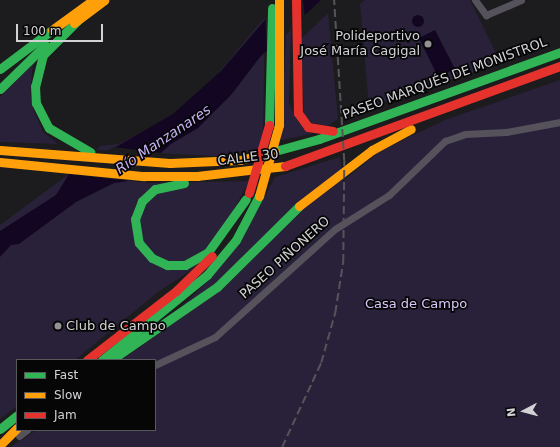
<!DOCTYPE html>
<meta charset="utf-8">
<style>
body{margin:0}
#map{position:relative;width:560px;height:447px;overflow:hidden;background:#1c1b1d;font-family:"DejaVu Sans",sans-serif}
div>[style]{position:absolute}
[style*='--x']{left:calc(var(--x)*1px);top:calc(var(--y)*1px);width:calc(var(--w)*1px);rotate:calc(var(--a)*1deg)}
.green>*{inset:0;background:#292139}
.water>*{inset:0;background:#120623}
.round{border-radius:50%}
.pier>*{inset:0;background:#1c1b1d}
.street>*{height:7px;margin:-3.5px;padding:0 3.5px;transform-origin:3.5px;border-radius:3.5px;background:#55525c}
.fast>*{height:9px;margin:-4.5px;padding:0 4.5px;transform-origin:4.5px;border-radius:4.5px;background:#30b455}
.slow>*{height:9px;margin:-4.5px;padding:0 4.5px;transform-origin:4.5px;border-radius:4.5px;background:#ff9f0a}
.jam>*{height:9px;margin:-4.5px;padding:0 4.5px;transform-origin:4.5px;border-radius:4.5px;background:#e5322d}
.rail>*{height:1.5px;margin-top:-0.75px;transform-origin:0;background:repeating-linear-gradient(90deg,#565359 0 8px,transparent 0 12px)}
.slow-bridge>*{height:9px;margin:-4.5px;padding:0 4.5px;transform-origin:4.5px;border-radius:4.5px;background:#ff9f0a}
.jam-bridge>*{height:9px;margin:-4.5px;padding:0 4.5px;transform-origin:4.5px;border-radius:4.5px;background:#e5322d}
.dots>*{width:11px;height:11px;translate:-50% -50%;box-sizing:border-box;border:2px solid #060607;border-radius:50%}
span{translate:-50% -50%;white-space:nowrap;text-align:center;line-height:1.15;-webkit-text-stroke:3.5px #060607;paint-order:stroke}
.poi-label{font-size:13px;color:#d2d1d4}
.right{translate:-100% -50%;text-align:right}
.left{translate:0 -50%;text-align:left}
.street-label{font-size:13px;color:#d2d1d4}
.park-label{font-size:13px;color:#d8c8fe}
.water-label{font-size:14px;color:#c5b2f4;font-style:italic}
.legend{position:absolute;left:16px;top:359px;width:140px;height:72px;box-sizing:border-box;background:#060607;border:1px solid #585759;margin:0;padding:5px 7px;list-style:none;font-size:12px;color:#d2d1d4}
.legend li{display:flex;align-items:center;gap:8px;height:20px}
.legend b{width:20px;border:1px solid #585759}
.north{position:absolute;left:504px;top:391px;width:40px;height:40px;-webkit-text-stroke:3px #060607;paint-order:stroke;rotate:264deg;font-size:11px;font-weight:700;line-height:16px;text-align:center;color:#d2d1d4}
.north::after{content:'';display:block;margin:auto;width:14px;height:18px;background:#d2d1d4;clip-path:polygon(50% 0,100% 100%,50% 72%,0 100%)}
.scale{position:absolute;left:16px;top:24px;width:87px;height:18px;box-sizing:border-box;border:2px solid #d2d1d4;border-top:0;padding-left:5px;font-size:12px;line-height:14px;white-space:nowrap;color:#d2d1d4;-webkit-text-stroke:3px #060607;paint-order:stroke}
</style>
<div id="map">
<div class="green">
<div style="clip-path:polygon(365px 0,470px 0,501px 63px,369px 107px,360px 4px)"></div>
<div style="clip-path:polygon(328px 13px,338px 119px,328px 126px,312px 123px,304px 114px,301px 39px)"></div>
<div style="clip-path:polygon(265px 17px,263px 130px,258px 151px,215px 156px,96px 150px,100px 146px,119px 144px,176px 114px,216px 76px)"></div>
<div style="clip-path:polygon(291px 29px,289px 103px,298px 122px,312px 134px,281px 140px,286px 34px)"></div>
<div style="clip-path:polygon(33px 64px,30px 93px,34px 111px,43px 132px,58px 144px,0 142px,0 97px)"></div>
<div style="clip-path:polygon(560px 80px,560px 447px,10px 447px,37px 430px,155px 430px,155px 360px,121px 360px,187px 314px,182px 306px,207px 282px,242px 240px,275px 177px,340px 157px,343px 181px,380px 151px,445px 120px)"></div>
<div style="clip-path:polygon(69px 174px,150px 183px,249px 181px,229px 219px,193px 269px,158px 292px,75px 360px,17px 360px,17px 406px,0 419px,0 225px)"></div>
</div>
<div class="water">
<div style="clip-path:polygon(282px 0,321px 0,260px 57px,231px 95px,198px 128px,171px 144px,129px 181px,114px 183px,76px 202px,19px 244px,11px 245px,0 257px,0 231px,56px 195px,69px 174px,173px 114px,221px 71px)"></div>
<div class="round" style="left:412px;top:15px;width:12px;height:12px"></div>
<div style="clip-path:polygon(435px 30px,455px 69px,438px 77px,419px 38px)"></div>
</div>
<div class="pier">
<div style="clip-path:polygon(281px 0,303px 0,305px 18px,267px 51px,265px 17px)"></div>
<div style="clip-path:polygon(114px 147px,161px 153px,129px 181px,69px 174px)"></div>
</div>
<div class="street">
<div style="--x:475;--y:0;--w:19;--a:54"></div>
<div style="--x:486;--y:15;--w:38;--a:-23"></div>
<div style="--x:155;--y:365;--w:66;--a:-25"></div>
<div style="--x:215;--y:337;--w:161;--a:-42"></div>
<div style="--x:335;--y:229;--w:64;--a:-32.2"></div>
<div style="--x:389;--y:195;--w:78;--a:-44"></div>
<div style="--x:445;--y:141;--w:21;--a:-19"></div>
<div style="--x:465;--y:134;--w:41;--a:-2.8"></div>
<div style="--x:506;--y:132;--w:55;--a:-10.5"></div>
<div style="--x:19;--y:436;--w:10;--a:-37"></div>
</div>
<div class="fast">
<div style="--x:80;--y:18;--w:52;--a:135"></div>
<div style="--x:43;--y:55;--w:32;--a:104"></div>
<div style="--x:35;--y:86;--w:17;--a:87"></div>
<div style="--x:36;--y:103;--w:28;--a:63"></div>
<div style="--x:49;--y:128;--w:48;--a:30.3"></div>
<div style="--x:0;--y:69;--w:65;--a:-36.9"></div>
<div style="--x:0;--y:89;--w:63;--a:-44.4"></div>
<div style="--x:269;--y:125;--w:117;--a:-88.5"></div>
<div style="--x:275;--y:151;--w:46;--a:-15.3"></div>
<div style="--x:319;--y:139;--w:256;--a:-19.8"></div>
<div style="--x:184;--y:183;--w:30;--a:168"></div>
<div style="--x:155;--y:189;--w:18;--a:137"></div>
<div style="--x:142;--y:201;--w:19;--a:111"></div>
<div style="--x:135;--y:219;--w:24;--a:81"></div>
<div style="--x:139;--y:243;--w:20;--a:49"></div>
<div style="--x:152;--y:258;--w:17;--a:25"></div>
<div style="--x:167;--y:265;--w:18;--a:0"></div>
<div style="--x:185;--y:265;--w:26;--a:-29"></div>
<div style="--x:208;--y:252;--w:65;--a:-54.4"></div>
<div style="--x:102;--y:360;--w:135;--a:-39"></div>
<div style="--x:207;--y:275;--w:45;--a:-50.4"></div>
<div style="--x:236;--y:240;--w:50;--a:-62.4"></div>
<div style="--x:111;--y:360;--w:129;--a:-34.6"></div>
<div style="--x:217;--y:287;--w:115;--a:-44.6"></div>
<div style="--x:0;--y:429;--w:22;--a:-39"></div>
</div>
<div class="slow">
<div style="--x:279;--y:0;--w:125;--a:90"></div>
<div style="--x:74;--y:23;--w:38;--a:-37"></div>
<div style="--x:52;--y:30;--w:51;--a:-36.2"></div>
<div style="--x:0;--y:150;--w:170;--a:4.4"></div>
<div style="--x:170;--y:163;--w:70;--a:-2.5"></div>
<div style="--x:240;--y:160;--w:36;--a:-14"></div>
<div style="--x:0;--y:162;--w:145;--a:5.6"></div>
<div style="--x:144;--y:176;--w:53;--a:0"></div>
<div style="--x:197;--y:176;--w:89;--a:-6.5"></div>
<div style="--x:299;--y:206;--w:92;--a:-37.5"></div>
<div style="--x:372;--y:150;--w:44;--a:-28.3"></div>
<div style="--x:0;--y:445;--w:24;--a:-45"></div>
</div>
<div class="jam">
<div style="--x:296;--y:0;--w:113;--a:89"></div>
<div style="--x:298;--y:113;--w:17;--a:54"></div>
<div style="--x:308;--y:127;--w:25;--a:9"></div>
<div style="--x:285;--y:166;--w:293;--a:-20"></div>
<div style="--x:87;--y:360;--w:113;--a:-37.8"></div>
<div style="--x:176;--y:291;--w:50;--a:-44.2"></div>
</div>
<div class="rail">
<div style="--x:282;--y:447;--w:93;--a:-65.1"></div>
<div style="--x:321;--y:363;--w:52;--a:-74.4"></div>
<div style="--x:335;--y:313;--w:52;--a:-81.1"></div>
<div style="--x:343;--y:262;--w:101;--a:-89.4"></div>
<div style="--x:344;--y:161;--w:161;--a:-93.6"></div>
</div>
<div class="slow-bridge">
<div style="--x:259;--y:196;--w:74;--a:-74.3"></div>
</div>
<div class="jam-bridge">
<div style="--x:249;--y:193;--w:71;--a:-73.6"></div>
</div>
<div class="dots">
<div style="left:428px;top:44px;background:#929194"></div>
<div style="left:58px;top:326px;background:#929194"></div>
</div>
<div class="poi-label">
<span class="right" style="left:420px;top:44px">Polideportivo<br>José María Cagigal</span>
<span class="left" style="left:66px;top:326px">Club de Campo</span>
</div>
<div class="street-label">
<span style="left:445px;top:79px;rotate:-20deg">PASEO MARQUÉS DE MONISTROL</span>
<span style="left:248px;top:158px;rotate:-7deg">CALLE 30</span>
<span style="left:285px;top:258px;rotate:-42deg">PASEO PIÑONERO</span>
</div>
<div class="park-label">
<span style="left:416px;top:304px">Casa de Campo</span>
</div>
<div class="water-label">
<span style="left:163px;top:139px;rotate:-34deg">Río Manzanares</span>
</div>
<ul class="legend">
<li><b style="height:5px;background:#30b455"></b>Fast</li>
<li><b style="height:5px;background:#ff9f0a"></b>Slow</li>
<li><b style="height:5px;background:#e5322d"></b>Jam</li>
</ul>
<div class="north">N</div>
<div class="scale">100 m</div>
</div>
